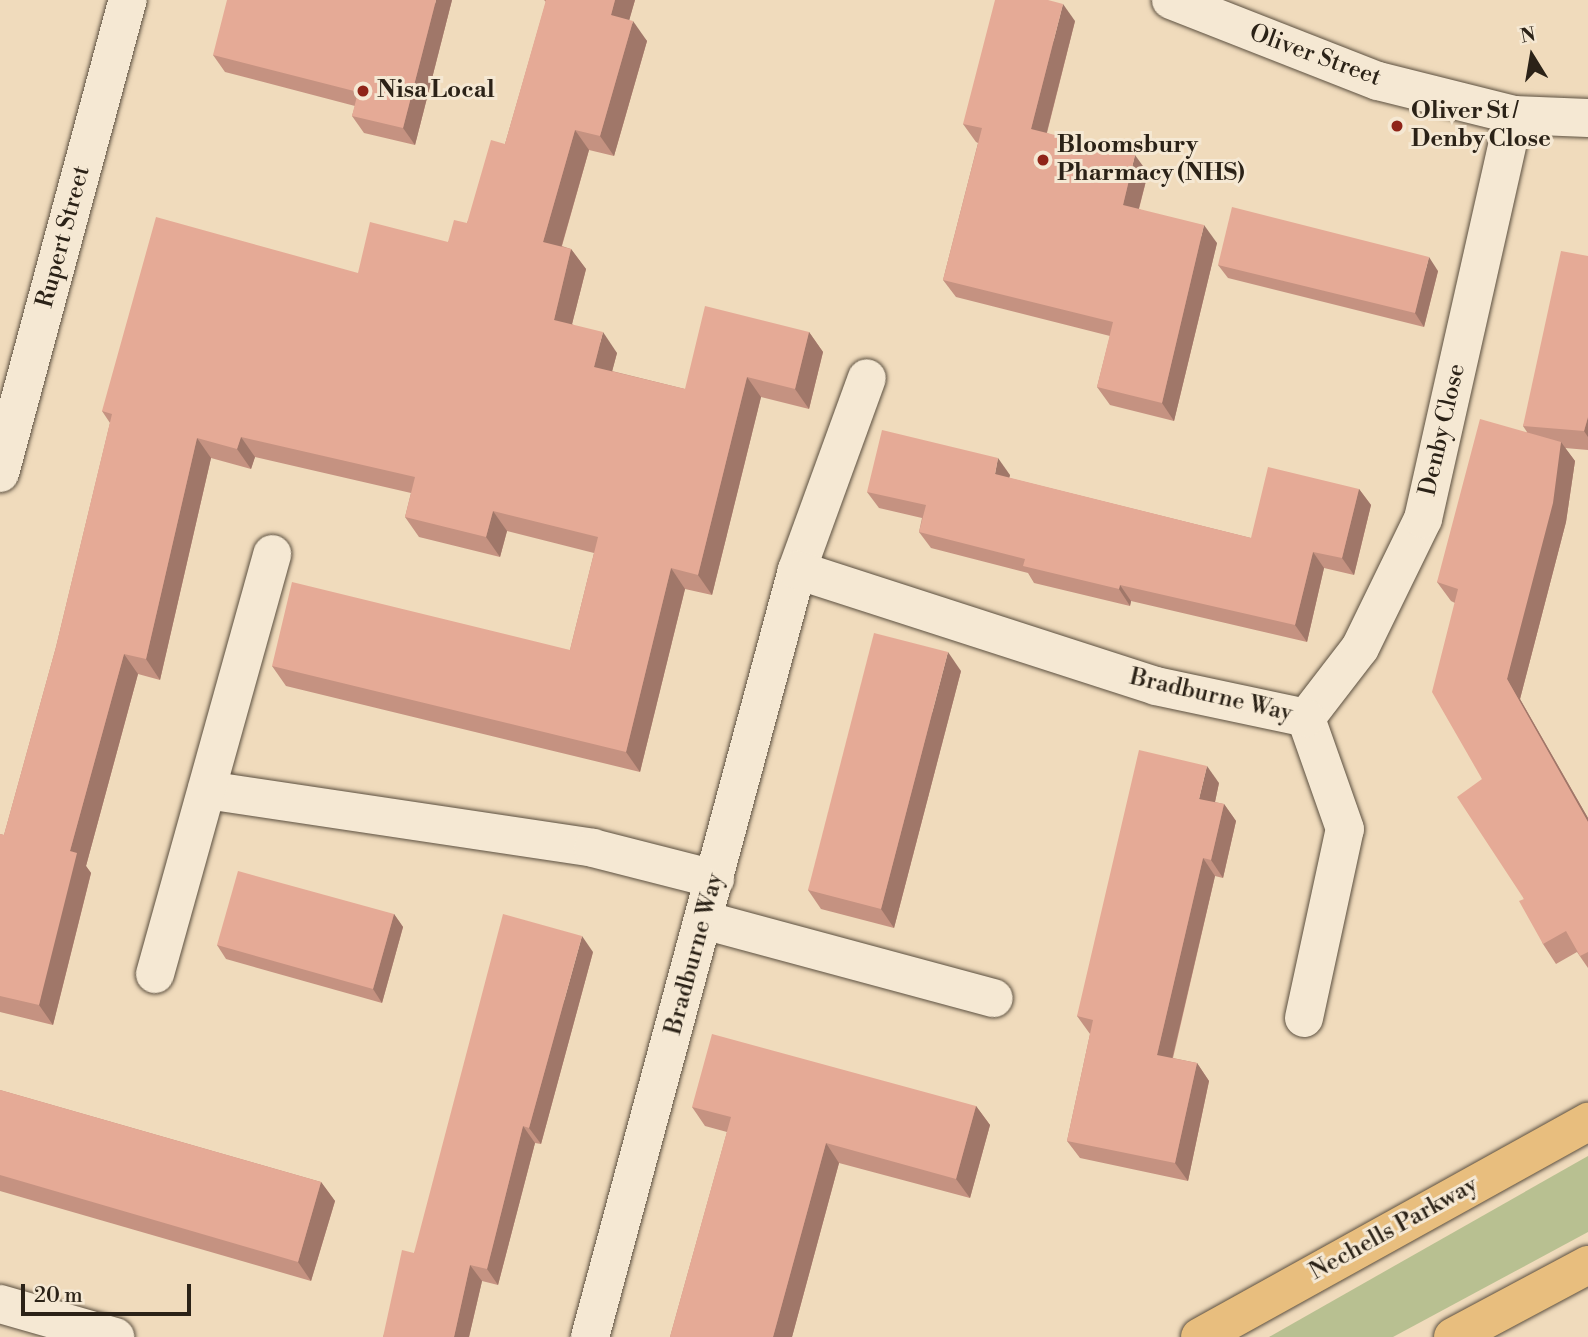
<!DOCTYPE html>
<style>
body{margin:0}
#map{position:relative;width:1588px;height:1337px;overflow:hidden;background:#f0dbbc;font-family:"Libre Bodoni",serif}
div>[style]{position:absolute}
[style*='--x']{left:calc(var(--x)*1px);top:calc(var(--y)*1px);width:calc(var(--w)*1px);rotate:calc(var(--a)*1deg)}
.green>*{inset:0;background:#b8c091}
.roads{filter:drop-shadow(0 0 2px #5c5040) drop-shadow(0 0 2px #5c5040)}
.minor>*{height:38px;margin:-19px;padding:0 19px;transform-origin:19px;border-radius:19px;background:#f5e8d3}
.tertiary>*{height:38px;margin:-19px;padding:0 19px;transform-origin:19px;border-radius:19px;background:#f5e8d3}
.primary>*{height:38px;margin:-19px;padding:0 19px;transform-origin:19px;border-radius:19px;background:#e8be7e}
.wall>*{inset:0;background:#c59281}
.shaded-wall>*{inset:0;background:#a07769}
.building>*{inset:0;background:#e5aa96}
.dots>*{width:19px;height:19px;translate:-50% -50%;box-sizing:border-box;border:4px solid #f5e8d3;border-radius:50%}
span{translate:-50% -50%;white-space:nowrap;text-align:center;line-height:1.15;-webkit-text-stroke:6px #f5e8d3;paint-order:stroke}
.street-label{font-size:24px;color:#2b2217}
.poi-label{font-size:24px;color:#2b2217;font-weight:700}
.left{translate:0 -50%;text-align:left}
.north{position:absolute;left:1497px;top:21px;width:70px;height:70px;-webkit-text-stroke:5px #f5e8d3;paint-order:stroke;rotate:349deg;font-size:19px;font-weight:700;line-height:28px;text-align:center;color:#2b2217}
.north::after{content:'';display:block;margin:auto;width:24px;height:32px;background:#2b2217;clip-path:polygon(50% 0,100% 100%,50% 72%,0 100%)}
.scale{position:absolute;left:21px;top:1284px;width:170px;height:32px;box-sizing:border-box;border:4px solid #2b2217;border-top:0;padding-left:9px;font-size:21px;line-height:24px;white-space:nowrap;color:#2b2217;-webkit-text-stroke:5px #f5e8d3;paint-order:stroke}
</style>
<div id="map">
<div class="green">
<div style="clip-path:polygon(1588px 1156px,1588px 1232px,1393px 1337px,1269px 1337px)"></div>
</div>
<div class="roads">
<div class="minor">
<div style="--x:797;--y:570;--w:204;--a:-70"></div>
<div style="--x:1306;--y:718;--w:88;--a:-52.4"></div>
<div style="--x:1360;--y:648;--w:144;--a:-64"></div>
<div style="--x:1423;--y:519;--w:414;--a:-77.3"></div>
<div style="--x:207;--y:790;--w:390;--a:8.5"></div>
<div style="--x:593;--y:848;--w:126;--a:14.3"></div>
<div style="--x:704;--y:920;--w:300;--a:15.1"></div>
<div style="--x:155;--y:974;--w:436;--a:-74.4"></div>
<div style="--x:1304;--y:1018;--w:193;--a:-77.8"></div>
<div style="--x:1345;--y:829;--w:118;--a:-109.4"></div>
<div style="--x:0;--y:1304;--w:120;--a:16"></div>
<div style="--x:590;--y:1337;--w:794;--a:-74.9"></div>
<div style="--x:797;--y:570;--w:377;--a:17.9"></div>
<div style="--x:1156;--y:686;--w:153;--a:12"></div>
</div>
<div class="tertiary">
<div style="--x:1171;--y:0;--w:222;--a:21.4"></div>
<div style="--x:1378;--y:81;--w:140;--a:14"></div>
<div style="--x:1514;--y:115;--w:74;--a:2.3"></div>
<div style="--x:0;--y:473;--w:490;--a:-74.9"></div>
</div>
<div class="primary">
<div style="--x:1200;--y:1337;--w:444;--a:-29"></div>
<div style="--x:1453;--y:1337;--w:153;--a:-28.1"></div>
</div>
</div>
<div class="wall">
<div style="clip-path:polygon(452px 0,415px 145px,364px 133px,352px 116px,355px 106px,225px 72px,213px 55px)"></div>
<div style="clip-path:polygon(544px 0,635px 0,629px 20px,647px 41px,614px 156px,589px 150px,562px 246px,571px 249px,586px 269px,572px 324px,617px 353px,612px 371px,685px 389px,809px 332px,823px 352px,809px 409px,761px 397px,712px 595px,685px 589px,640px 772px,286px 686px,272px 666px,570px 650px,594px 553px,507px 531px,500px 557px,419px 537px,405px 517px,411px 493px,255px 457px,251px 469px,211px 458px,160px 680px,138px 674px,86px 866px,91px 873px,53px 1025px,0 1012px,0 834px,4px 835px,56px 647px,110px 423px,102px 411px,358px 273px,448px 242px,467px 223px,505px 144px,546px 2px)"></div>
<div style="clip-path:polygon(1075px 21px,1047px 133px,1148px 173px,1139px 209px,1217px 243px,1174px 421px,1110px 405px,1097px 387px,1110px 336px,956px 297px,943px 280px,978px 143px,976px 142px,963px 124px)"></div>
<div style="clip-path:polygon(1588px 256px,1588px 450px,1565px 448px,1575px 461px,1566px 522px,1520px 699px,1588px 818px,1588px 968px,1577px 952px,1556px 964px,1543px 944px,1524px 899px,1482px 779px,1455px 603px,1451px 601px,1437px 582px,1527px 432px,1523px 426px)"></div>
<div style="clip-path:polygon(1218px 265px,1438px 271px,1424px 327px,1228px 278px)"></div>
<div style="clip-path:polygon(1010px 475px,1009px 478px,1251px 538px,1359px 489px,1371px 505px,1354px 575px,1324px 568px,1307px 642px,1131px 601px,1130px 606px,1034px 583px,1028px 573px,931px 548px,919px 532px,922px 518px,879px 508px,867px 492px)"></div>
<div style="clip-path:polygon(961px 671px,894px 928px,821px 909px,808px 890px)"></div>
<div style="clip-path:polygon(1219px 783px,1215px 802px,1224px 804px,1236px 821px,1223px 878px,1215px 876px,1173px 1058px,1197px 1063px,1209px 1081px,1188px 1181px,1080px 1158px,1067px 1141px,1090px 1034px,1077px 1016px)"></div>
<div style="clip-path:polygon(394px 914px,403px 927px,382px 1003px,226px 959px,217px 945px)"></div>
<div style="clip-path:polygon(593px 952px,541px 1144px,535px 1143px,498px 1285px,482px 1281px,469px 1337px,383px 1337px,414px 1253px)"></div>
<div style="clip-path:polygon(0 1090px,321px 1182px,335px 1201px,311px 1281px,0 1191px)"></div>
<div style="clip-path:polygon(976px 1106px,990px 1125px,970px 1198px,839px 1163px,792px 1337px,670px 1337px,727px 1132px,705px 1126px,692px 1107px)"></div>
</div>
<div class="shaded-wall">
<div style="clip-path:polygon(436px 0,452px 0,415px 145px,403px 128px)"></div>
<div style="clip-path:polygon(615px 0,635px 0,625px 35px,611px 15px)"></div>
<div style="clip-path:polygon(1063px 4px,1075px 21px,1043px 147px,1031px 129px)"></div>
<div style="clip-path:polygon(633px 21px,647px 41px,614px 156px,600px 136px)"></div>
<div style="clip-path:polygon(575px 130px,589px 150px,557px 262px,543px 242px)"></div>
<div style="clip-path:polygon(1135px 155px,1148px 173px,1135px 223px,1123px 205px)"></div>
<div style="clip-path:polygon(1204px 225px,1217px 243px,1174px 421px,1162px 403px)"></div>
<div style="clip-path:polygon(571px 249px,586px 269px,568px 340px,554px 320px)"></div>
<div style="clip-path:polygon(1429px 257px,1438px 271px,1424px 327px,1415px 313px)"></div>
<div style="clip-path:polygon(603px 332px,617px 353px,608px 387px,594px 367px)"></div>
<div style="clip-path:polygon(809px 332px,823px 352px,809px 409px,795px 389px)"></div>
<div style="clip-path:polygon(747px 377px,761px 397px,712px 595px,698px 575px)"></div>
<div style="clip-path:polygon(1588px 417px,1588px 437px,1584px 431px)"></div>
<div style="clip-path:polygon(241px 437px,255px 457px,251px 469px,237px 449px)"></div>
<div style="clip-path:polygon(197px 438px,211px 458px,160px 680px,146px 659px)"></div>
<div style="clip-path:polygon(1561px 442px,1575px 461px,1566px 522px,1520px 699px,1588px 818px,1588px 822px,1507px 679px)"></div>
<div style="clip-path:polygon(998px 458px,1010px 475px,1006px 490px,995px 474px)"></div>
<div style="clip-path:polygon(1359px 489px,1371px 505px,1354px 575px,1342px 558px)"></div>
<div style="clip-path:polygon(493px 511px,507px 531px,500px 557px,486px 537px)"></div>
<div style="clip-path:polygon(1313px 552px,1324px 568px,1307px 642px,1295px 625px)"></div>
<div style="clip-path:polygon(671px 568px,685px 589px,640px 772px,626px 752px)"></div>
<div style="clip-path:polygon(1120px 585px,1131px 601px,1130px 606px,1119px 589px)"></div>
<div style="clip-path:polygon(948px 652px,961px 671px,894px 928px,881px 909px)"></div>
<div style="clip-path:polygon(124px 654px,138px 674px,86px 866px,91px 873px,53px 1025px,39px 1005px,70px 851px)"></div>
<div style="clip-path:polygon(1207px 766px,1219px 783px,1212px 816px,1199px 799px)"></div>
<div style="clip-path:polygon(1224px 804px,1236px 821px,1223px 878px,1211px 860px)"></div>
<div style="clip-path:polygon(1203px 858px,1215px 876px,1169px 1072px,1157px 1055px)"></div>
<div style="clip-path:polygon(394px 914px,403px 927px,382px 1003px,373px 989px)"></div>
<div style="clip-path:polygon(582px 936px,593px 952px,541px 1144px,529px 1128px)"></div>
<div style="clip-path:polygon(1197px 1063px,1209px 1081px,1188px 1181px,1175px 1163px)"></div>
<div style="clip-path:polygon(976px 1106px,990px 1125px,970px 1198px,956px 1179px)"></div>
<div style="clip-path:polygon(523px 1126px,535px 1143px,498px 1285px,487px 1269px)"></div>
<div style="clip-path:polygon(826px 1143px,839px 1163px,792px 1337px,773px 1337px)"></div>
<div style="clip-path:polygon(321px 1182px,335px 1201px,311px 1281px,298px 1262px)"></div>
<div style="clip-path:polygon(470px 1265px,482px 1281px,469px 1337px,454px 1337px)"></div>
</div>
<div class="building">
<div style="clip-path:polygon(227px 0,436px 0,403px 128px,352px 116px,358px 92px,213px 55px)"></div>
<div style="clip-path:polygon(546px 0,615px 0,611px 15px,633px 21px,600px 136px,575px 130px,543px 242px,571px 249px,554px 320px,603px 332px,594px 367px,685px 389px,705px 306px,809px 332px,795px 389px,747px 377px,698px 575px,671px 568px,626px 752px,272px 666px,292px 582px,570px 650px,598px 537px,493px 511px,486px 537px,405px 517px,415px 477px,241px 437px,237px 449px,197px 438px,146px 659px,124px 654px,70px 851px,77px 853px,39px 1005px,0 996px,0 834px,4px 835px,56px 647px,112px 414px,102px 411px,156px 217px,358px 273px,370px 222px,448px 242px,454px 220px,467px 223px,491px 140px,505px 144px)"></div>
<div style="clip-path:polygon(995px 0,1048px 0,1063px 4px,1031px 129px,1135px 155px,1123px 205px,1204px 225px,1162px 403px,1097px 387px,1113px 322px,943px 280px,982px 128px,963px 124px)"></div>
<div style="clip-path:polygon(1232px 207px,1429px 257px,1415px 313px,1218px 265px)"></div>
<div style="clip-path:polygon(1561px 251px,1588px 256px,1588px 417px,1584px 431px,1523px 426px)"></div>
<div style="clip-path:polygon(1480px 419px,1561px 442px,1553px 503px,1507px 679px,1588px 822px,1588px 952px,1580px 956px,1566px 931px,1543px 944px,1519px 901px,1524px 899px,1457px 797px,1482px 779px,1432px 692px,1458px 589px,1437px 582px)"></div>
<div style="clip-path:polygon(882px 430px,998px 458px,995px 474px,1251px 538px,1268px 467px,1359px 489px,1342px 558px,1313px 552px,1295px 625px,1120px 585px,1119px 589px,1023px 566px,1025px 559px,919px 532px,926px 505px,867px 492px)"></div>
<div style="clip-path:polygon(874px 633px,948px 652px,881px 909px,808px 890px)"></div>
<div style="clip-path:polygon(1139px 750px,1207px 766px,1199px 799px,1224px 804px,1211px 860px,1203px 858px,1157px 1055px,1197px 1063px,1175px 1163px,1067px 1141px,1093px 1020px,1077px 1016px)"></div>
<div style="clip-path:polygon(238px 871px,394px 914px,373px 989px,217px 945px)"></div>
<div style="clip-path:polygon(503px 914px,582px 936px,529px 1128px,523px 1126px,487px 1269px,470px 1265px,454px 1337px,383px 1337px,402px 1250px,414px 1253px)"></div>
<div style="clip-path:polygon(712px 1034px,976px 1106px,956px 1179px,826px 1143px,773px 1337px,670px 1337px,731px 1117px,692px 1107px)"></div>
<div style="clip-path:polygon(0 1090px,321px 1182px,298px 1262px,0 1175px)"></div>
</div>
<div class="dots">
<div style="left:363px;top:91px;background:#8f2418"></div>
<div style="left:1397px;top:126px;background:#8f2418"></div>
<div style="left:1043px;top:160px;background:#8f2418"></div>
</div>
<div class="street-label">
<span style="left:1315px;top:56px;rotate:20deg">Oliver Street</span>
<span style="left:64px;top:237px;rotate:-75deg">Rupert Street</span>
<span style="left:1443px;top:430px;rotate:-77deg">Denby Close</span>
<span style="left:1211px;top:696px;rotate:13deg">Bradburne Way</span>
<span style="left:695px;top:954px;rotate:-75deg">Bradburne Way</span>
<span style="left:1394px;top:1229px;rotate:-29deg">Nechells Parkway</span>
</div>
<div class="poi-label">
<span class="left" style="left:377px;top:91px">Nisa Local</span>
<span class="left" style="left:1411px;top:126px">Oliver St /<br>Denby Close</span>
<span class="left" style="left:1057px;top:160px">Bloomsbury<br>Pharmacy (NHS)</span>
</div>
<div class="north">N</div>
<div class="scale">20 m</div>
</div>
